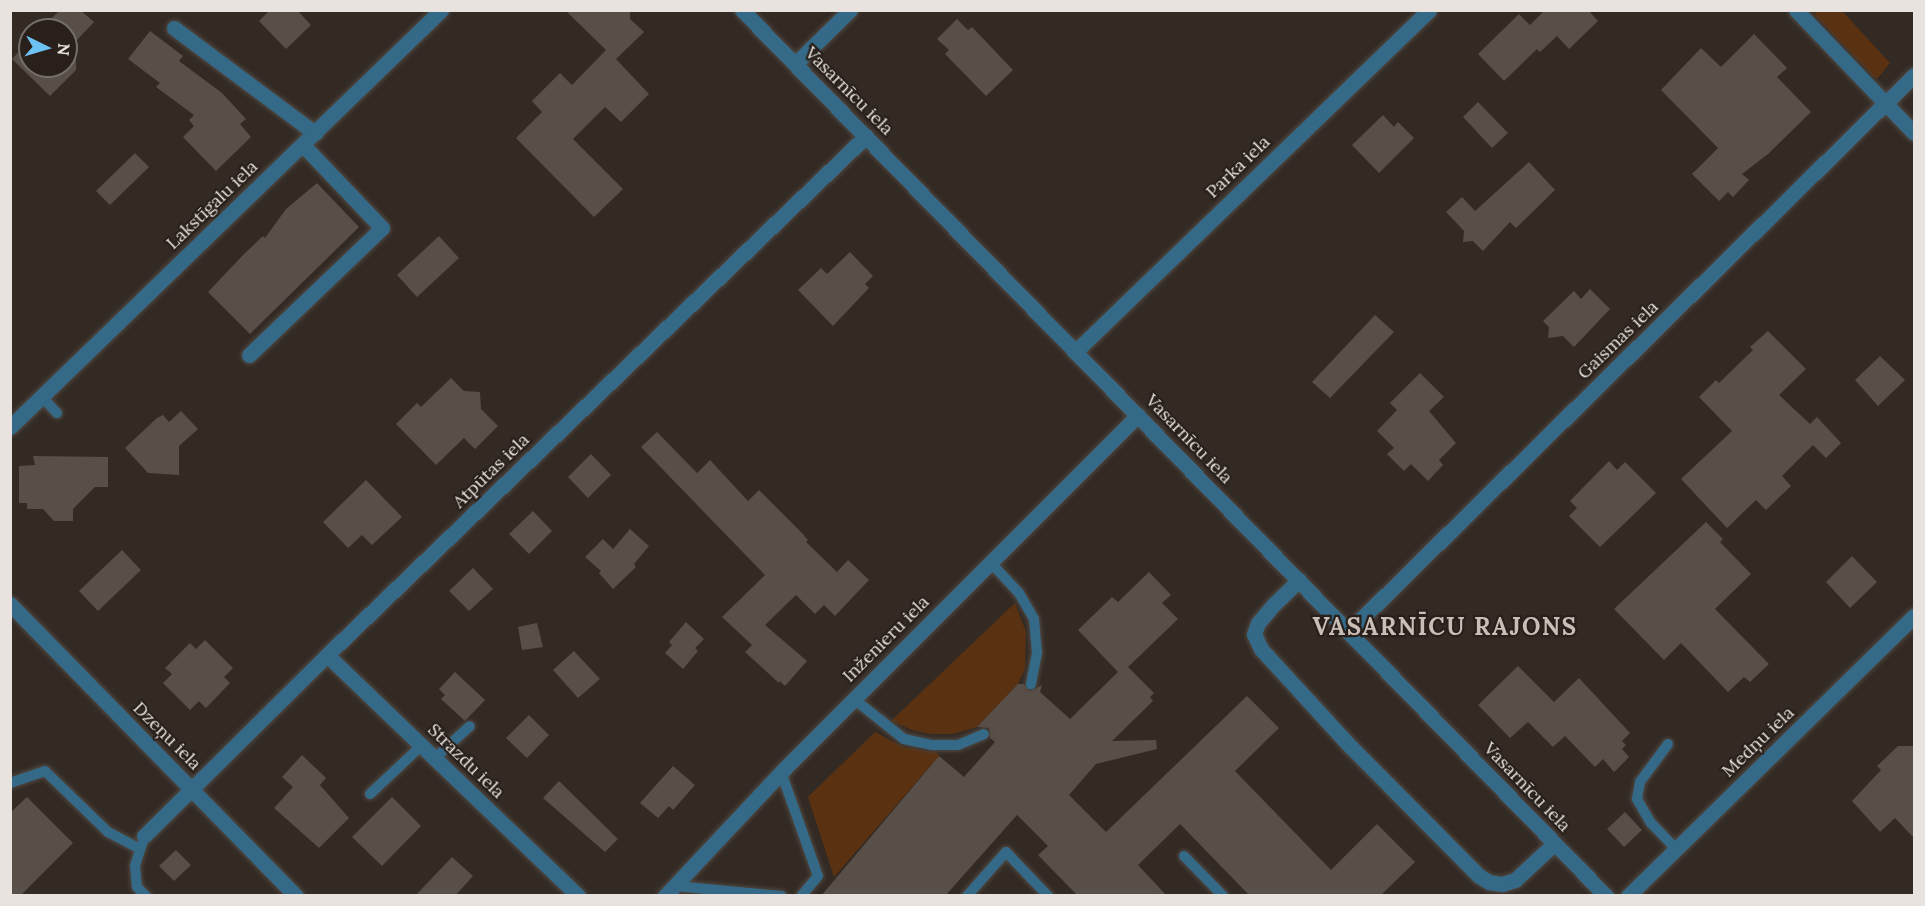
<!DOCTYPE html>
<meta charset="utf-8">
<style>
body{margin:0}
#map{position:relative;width:1925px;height:906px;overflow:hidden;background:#332a24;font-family:Lora,serif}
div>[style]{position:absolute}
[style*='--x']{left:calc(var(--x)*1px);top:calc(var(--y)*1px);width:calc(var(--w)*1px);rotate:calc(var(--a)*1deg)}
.green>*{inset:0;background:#5a3212}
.building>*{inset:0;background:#594f49}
.roads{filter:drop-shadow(0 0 2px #504842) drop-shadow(0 0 2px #504842)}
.service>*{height:10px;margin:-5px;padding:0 5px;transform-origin:5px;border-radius:5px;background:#346987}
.minor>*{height:15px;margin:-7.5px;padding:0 7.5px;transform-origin:7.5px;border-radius:7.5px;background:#346987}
.tertiary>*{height:15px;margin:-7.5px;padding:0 7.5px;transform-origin:7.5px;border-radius:7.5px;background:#346987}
span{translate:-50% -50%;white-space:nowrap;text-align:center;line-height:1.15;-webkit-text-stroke:4.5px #29201b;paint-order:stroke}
.street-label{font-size:18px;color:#e9e3df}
.district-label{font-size:24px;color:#cabfb7;font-weight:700;letter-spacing:1.5px}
.frame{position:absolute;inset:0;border:12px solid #e9e3df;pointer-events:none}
.north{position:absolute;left:18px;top:18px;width:60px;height:60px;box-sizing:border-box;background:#29201b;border:2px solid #766e69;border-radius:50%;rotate:95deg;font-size:16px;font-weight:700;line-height:24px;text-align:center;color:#e9e3df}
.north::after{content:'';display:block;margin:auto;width:21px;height:27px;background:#6ec2f3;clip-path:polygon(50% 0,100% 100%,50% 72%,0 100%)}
</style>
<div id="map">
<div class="green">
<div style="clip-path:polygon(1818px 11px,1842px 11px,1890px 63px,1878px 78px,1875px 78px,1814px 14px)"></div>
<div style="clip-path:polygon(1015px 603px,1026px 632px,1025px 669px,1018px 684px,977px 727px,953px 734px,930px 734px,912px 730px,891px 721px)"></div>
<div style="clip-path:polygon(875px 732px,903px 747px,938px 753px,939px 756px,834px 877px,808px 797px)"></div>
</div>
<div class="building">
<div style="clip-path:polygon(60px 10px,80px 10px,94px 22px,76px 41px,76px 70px,50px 96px,12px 59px,30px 40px,30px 66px,66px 66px,66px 30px,40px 30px)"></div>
<div style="clip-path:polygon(270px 10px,297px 10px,311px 25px,286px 49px,259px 21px)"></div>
<div style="clip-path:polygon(565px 10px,630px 10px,630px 19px,644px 32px,616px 59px,649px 94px,621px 122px,605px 107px,573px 139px,623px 189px,594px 217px,516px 138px,542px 112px,532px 101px,560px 73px,572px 85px,606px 50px)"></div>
<div style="clip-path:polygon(1545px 10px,1588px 10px,1598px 21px,1569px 49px,1557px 36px,1540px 52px,1537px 49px,1504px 81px,1478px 54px,1519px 14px,1530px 25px)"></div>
<div style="clip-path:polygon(957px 19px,968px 30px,972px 27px,1013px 70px,986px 96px,945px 54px,949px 50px,937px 39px)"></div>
<div style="clip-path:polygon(150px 31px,183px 56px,179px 61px,222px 93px,246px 119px,240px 124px,251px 137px,216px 171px,183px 137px,194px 126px,189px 120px,194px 115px,156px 87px,160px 83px,128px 59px)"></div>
<div style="clip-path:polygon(1754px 34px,1787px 68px,1777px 77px,1811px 112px,1768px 154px,1742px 174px,1749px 180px,1733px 197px,1728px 192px,1719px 201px,1692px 174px,1718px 148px,1661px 90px,1701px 48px,1721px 67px)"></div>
<div style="clip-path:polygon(1478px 102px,1508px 133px,1492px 148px,1463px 117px)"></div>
<div style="clip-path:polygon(1383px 115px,1394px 127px,1398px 122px,1414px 138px,1379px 173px,1352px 145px)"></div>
<div style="clip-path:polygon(135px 153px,149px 167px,110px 205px,96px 191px)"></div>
<div style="clip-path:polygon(1529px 162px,1555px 190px,1516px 228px,1510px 222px,1483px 251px,1473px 241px,1463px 242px,1464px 231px,1446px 212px,1462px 197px,1475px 211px)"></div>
<div style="clip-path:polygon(317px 183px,359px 227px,250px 334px,208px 292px,244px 254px,263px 236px,265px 238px,286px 209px)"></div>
<div style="clip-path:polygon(439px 236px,459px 258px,417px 297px,397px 275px)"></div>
<div style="clip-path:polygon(850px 252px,873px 276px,865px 284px,869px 288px,833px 326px,798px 290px,821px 268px,827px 274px)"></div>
<div style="clip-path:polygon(1590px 289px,1610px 309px,1574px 347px,1563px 336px,1548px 338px,1549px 327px,1543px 321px,1574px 291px,1581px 299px)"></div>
<div style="clip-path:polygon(1375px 315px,1394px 332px,1330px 398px,1312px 382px)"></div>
<div style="clip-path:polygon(1768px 331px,1806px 369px,1779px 395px,1810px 424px,1817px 417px,1841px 443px,1826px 458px,1813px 445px,1782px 476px,1791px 486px,1766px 510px,1756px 500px,1727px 528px,1681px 479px,1732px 431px,1699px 397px,1716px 380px,1719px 383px,1753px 350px,1750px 347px)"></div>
<div style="clip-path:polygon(1880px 356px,1905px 380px,1878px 406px,1855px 380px)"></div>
<div style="clip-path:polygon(1420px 373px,1444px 397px,1429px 411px,1456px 443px,1439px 460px,1443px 465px,1428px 481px,1411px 464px,1404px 471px,1387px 454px,1394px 448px,1377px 431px,1397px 410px,1390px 403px)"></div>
<div style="clip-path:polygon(451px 378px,464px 391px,480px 392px,481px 409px,498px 426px,475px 449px,464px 438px,436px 465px,396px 424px,417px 403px,421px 407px)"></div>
<div style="clip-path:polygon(181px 411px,198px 429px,179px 446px,179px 475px,148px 473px,125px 448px,157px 418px,163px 415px,169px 422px)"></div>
<div style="clip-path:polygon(657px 432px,697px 473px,710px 460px,748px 501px,759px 490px,801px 532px,808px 540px,806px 542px,837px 572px,848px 560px,869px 580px,835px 616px,824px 605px,815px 614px,796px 595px,765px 625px,807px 661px,785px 686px,780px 681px,779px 683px,745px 652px,752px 645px,722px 617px,765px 575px,641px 447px)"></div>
<div style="clip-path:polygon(591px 454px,611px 475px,588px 498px,568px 477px)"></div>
<div style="clip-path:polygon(33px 456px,108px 457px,108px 487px,95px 487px,73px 509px,73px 521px,54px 521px,43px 509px,27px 509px,27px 503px,19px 503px,19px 466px,35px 465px)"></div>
<div style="clip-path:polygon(1609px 461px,1617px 470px,1625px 462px,1656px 493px,1600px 547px,1569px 516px,1577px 508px,1570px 501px)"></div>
<div style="clip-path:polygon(366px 480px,402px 517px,372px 545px,362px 535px,348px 548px,323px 522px)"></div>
<div style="clip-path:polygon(533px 511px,552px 531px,529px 554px,509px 534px)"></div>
<div style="clip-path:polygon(1706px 522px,1723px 539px,1720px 542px,1751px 574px,1715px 609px,1769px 664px,1750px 682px,1744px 677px,1728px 692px,1681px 643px,1664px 660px,1614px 609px)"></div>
<div style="clip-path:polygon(630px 529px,649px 546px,634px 564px,636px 567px,613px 589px,599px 573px,601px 571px,585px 557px,603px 539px,613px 549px)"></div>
<div style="clip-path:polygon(122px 550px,141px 570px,98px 611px,79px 591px)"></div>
<div style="clip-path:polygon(1852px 556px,1877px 582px,1850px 608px,1826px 582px)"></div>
<div style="clip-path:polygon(473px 568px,493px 589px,469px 611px,449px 591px)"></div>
<div style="clip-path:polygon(1149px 572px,1171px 595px,1162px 603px,1178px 619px,1128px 667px,1154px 693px,1150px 697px,1153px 701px,1112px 741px,1156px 740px,1157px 749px,1096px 764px,1069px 795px,1106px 832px,1247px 696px,1279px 728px,1235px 771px,1331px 870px,1377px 824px,1415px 862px,1380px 896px,1250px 896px,1180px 824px,1138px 865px,1167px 896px,1078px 896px,1038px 855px,1048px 846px,1017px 815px,945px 896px,821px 896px,939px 756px,964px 777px,995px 742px,990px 738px,989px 728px,977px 727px,1018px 684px,1024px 684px,1030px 691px,1042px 685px,1040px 692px,1070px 719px,1118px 672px,1078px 630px,1112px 597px,1118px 602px)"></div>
<div style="clip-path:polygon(686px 622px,704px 639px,695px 648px,698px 651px,683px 669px,665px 653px,672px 645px,669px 642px)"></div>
<div style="clip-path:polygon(537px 623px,543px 647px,522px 650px,518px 627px)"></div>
<div style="clip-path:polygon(205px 640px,233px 668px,224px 677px,230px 683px,206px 708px,199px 701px,190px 710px,163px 683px,172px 674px,165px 668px,190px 643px,196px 649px)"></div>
<div style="clip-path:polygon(574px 651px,600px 679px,578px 698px,553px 670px)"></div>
<div style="clip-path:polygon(1518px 666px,1554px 702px,1579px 678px,1630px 733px,1622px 741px,1626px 745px,1622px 749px,1629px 757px,1614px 772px,1603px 759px,1595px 767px,1565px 736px,1553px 747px,1528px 722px,1510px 738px,1478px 705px)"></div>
<div style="clip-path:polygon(455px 672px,485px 700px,465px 721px,441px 699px,445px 695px,439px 689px)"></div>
<div style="clip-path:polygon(529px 715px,549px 735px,527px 758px,506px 738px)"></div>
<div style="clip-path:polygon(1898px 746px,1914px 746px,1914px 838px,1895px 818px,1880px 832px,1852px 801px,1881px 770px,1877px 766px)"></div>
<div style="clip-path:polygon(302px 755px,326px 778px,320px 785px,349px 818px,319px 848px,274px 808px,293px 787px,282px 777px)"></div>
<div style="clip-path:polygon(673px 766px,695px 785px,673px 810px,669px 806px,658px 818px,640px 803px)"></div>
<div style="clip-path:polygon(559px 781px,618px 839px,605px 852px,543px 798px)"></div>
<div style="clip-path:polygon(27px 797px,73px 843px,20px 896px,10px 896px,10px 813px)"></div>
<div style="clip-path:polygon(392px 797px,421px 826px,382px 866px,352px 837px)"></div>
<div style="clip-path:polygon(1625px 812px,1642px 830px,1624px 847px,1607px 829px)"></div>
<div style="clip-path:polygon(176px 850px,191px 865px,174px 881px,159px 866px)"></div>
<div style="clip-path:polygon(452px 857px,473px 876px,455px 896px,415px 896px)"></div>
</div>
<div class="roads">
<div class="service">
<div style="--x:42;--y:397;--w:22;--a:47"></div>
<div style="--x:990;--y:562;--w:42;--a:46.9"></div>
<div style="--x:1019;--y:593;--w:30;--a:60"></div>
<div style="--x:1034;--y:619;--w:34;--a:85"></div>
<div style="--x:1037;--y:653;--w:32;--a:101"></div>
<div style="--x:854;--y:699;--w:64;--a:38.7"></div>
<div style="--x:904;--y:739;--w:29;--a:12"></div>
<div style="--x:932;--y:745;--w:26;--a:0"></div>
<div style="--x:958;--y:745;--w:28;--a:-23"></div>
<div style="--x:1668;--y:744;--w:47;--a:126.4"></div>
<div style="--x:1640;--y:782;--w:17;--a:100"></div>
<div style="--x:1637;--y:799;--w:28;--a:60"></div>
<div style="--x:1651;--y:823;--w:36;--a:46"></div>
<div style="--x:435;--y:758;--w:47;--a:-42.4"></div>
<div style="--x:781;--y:772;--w:110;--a:70.4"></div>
<div style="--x:818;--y:876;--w:26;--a:130"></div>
<div style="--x:10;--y:783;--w:37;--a:-19"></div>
<div style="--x:45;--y:771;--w:88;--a:44.1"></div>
<div style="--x:108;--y:832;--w:36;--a:28"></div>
<div style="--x:370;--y:794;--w:71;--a:-43.3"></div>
<div style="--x:142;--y:844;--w:22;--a:108"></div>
<div style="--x:135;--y:865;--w:22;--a:85"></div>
<div style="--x:137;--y:887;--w:13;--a:45"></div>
<div style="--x:1184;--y:856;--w:56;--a:45.7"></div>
<div style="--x:674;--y:886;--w:108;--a:5.3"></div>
<div style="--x:967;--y:896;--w:59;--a:-48.4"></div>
<div style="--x:1006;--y:852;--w:61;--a:46.3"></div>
</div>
<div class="minor">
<div style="--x:1796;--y:10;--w:170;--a:46.2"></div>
<div style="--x:174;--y:28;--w:176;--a:36.7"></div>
<div style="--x:795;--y:64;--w:77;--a:-44.5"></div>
<div style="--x:1075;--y:352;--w:492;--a:-44"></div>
<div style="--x:249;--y:355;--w:184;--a:-43.7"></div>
<div style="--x:382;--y:228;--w:115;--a:-133.6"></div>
<div style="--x:10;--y:427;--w:600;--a:-44.05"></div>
<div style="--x:1299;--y:580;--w:35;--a:136"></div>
<div style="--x:1274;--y:604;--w:25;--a:130"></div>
<div style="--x:1258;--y:623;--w:12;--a:110"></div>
<div style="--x:1254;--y:634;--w:17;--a:65"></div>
<div style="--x:1261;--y:649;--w:132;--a:47.5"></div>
<div style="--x:1350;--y:746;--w:183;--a:45.2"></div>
<div style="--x:1479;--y:876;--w:12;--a:31"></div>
<div style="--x:1489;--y:882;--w:13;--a:9"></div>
<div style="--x:1502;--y:884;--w:14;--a:-17"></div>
<div style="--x:1515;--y:880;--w:54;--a:-42.8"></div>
<div style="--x:10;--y:604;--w:409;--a:45.6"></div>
<div style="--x:1348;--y:632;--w:794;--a:-44.54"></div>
<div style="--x:327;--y:655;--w:348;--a:43.8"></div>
<div style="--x:144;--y:836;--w:257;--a:-44.7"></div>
<div style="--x:327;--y:655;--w:748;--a:-43.92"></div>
<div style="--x:1628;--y:896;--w:400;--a:-44.4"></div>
</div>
<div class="tertiary">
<div style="--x:742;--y:10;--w:1238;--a:45.72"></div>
<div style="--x:665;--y:896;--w:175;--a:-46.8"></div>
<div style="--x:785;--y:768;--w:499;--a:-45"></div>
</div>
</div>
<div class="street-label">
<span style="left:849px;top:91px;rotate:45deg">Vasarnīcu iela</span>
<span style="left:1238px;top:167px;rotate:-44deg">Parka iela</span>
<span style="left:212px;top:205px;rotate:-44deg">Lakstīgalu iela</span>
<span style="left:1618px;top:340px;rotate:-44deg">Gaismas iela</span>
<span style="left:1189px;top:439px;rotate:46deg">Vasarnīcu iela</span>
<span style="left:491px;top:471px;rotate:-44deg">Atpūtas iela</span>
<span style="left:886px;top:639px;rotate:-45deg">Inženieru iela</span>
<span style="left:167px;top:736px;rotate:45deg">Dzeņu iela</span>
<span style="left:1758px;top:742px;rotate:-44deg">Medņu iela</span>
<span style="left:466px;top:761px;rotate:44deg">Strazdu iela</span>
<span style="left:1527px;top:787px;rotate:46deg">Vasarnīcu iela</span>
</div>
<div class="district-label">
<span style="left:1445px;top:627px">VASARNĪCU RAJONS</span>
</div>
<div class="frame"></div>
<div class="north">N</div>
</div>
